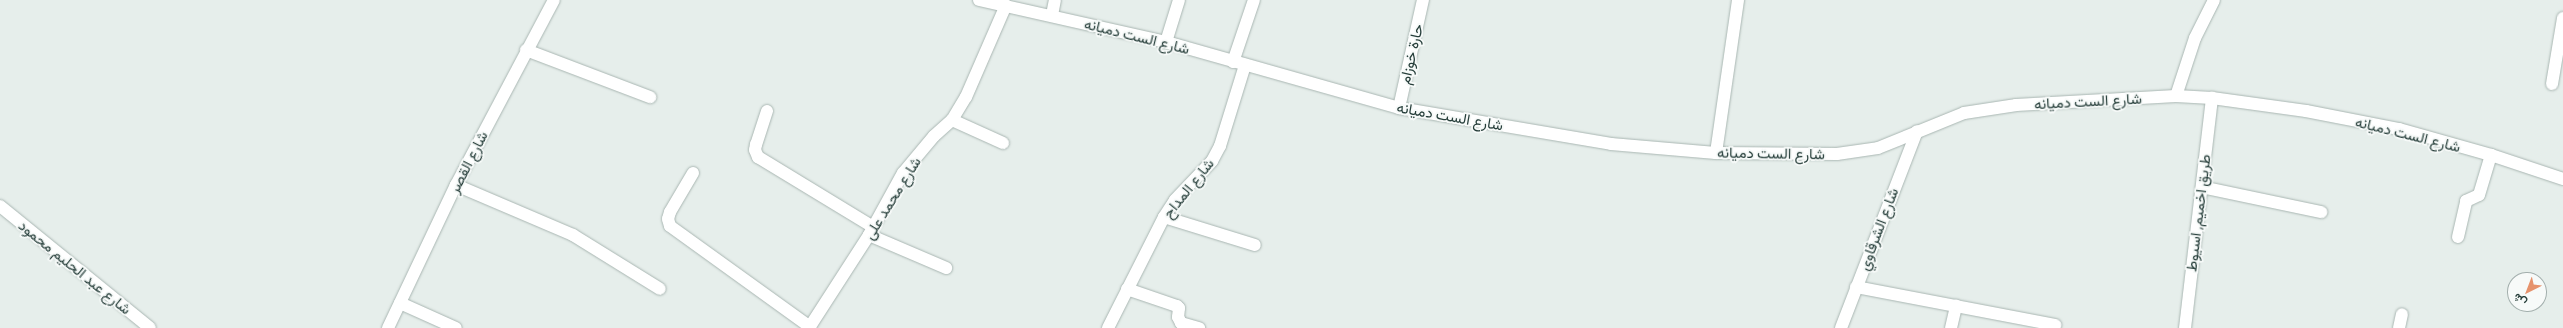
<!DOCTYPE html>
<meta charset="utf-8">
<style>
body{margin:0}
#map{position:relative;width:2563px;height:328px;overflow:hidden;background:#e6eeeb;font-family:"Titillium Web",Vazirmatn,sans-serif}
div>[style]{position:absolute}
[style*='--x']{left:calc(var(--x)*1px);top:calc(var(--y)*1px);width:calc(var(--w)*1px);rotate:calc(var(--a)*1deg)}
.roads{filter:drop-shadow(0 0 1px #a9b6b2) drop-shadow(0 0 1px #a9b6b2)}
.minor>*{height:12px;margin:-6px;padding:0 6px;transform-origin:6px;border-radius:6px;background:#fff}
.tertiary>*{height:12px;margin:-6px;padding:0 6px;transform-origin:6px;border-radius:6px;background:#fff}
span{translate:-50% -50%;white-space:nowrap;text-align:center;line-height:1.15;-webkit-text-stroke:3.5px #f7faf9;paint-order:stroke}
.street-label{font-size:15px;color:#263e3a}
.north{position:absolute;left:2507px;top:272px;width:40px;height:40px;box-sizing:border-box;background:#f7faf9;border:1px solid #a3afad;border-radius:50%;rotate:222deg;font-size:11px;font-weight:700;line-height:16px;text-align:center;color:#263e3a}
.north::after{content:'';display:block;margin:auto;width:14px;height:18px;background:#e6926c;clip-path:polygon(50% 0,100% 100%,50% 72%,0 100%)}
</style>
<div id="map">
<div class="roads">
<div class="minor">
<div style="--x:1052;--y:15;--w:15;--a:-79"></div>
<div style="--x:1166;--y:42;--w:44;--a:-72.8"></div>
<div style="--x:526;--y:50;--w:133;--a:20.8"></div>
<div style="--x:1233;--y:62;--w:65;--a:-71.3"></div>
<div style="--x:2552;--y:84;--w:67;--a:-80.5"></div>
<div style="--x:2176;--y:96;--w:61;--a:-71.9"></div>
<div style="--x:2195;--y:38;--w:42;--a:-63.4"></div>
<div style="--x:1399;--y:108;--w:111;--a:-77.5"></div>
<div style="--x:767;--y:111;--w:35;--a:108"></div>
<div style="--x:756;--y:144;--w:6;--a:99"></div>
<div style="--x:755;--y:150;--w:8;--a:67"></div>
<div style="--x:758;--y:157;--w:135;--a:31.3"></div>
<div style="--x:952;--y:120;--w:56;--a:24.3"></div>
<div style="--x:1716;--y:153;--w:155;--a:-81.8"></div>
<div style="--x:693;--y:173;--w:45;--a:120.5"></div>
<div style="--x:670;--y:212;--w:7;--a:106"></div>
<div style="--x:668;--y:219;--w:7;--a:74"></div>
<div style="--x:670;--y:226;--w:173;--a:35.8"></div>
<div style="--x:456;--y:185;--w:127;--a:23.1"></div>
<div style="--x:573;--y:235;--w:102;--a:31.8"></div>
<div style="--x:2202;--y:187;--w:122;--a:11.9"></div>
<div style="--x:0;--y:206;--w:193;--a:39.1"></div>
<div style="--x:1164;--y:217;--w:95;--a:17.1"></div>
<div style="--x:869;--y:235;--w:84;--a:23.2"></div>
<div style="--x:2458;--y:237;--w:37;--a:-77"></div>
<div style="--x:2466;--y:201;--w:14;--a:-25"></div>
<div style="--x:2479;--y:195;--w:42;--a:-73.3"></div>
<div style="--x:1856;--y:287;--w:203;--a:10.8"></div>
<div style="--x:1127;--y:289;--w:53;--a:18.8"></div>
<div style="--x:1177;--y:306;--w:3;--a:45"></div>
<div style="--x:1179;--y:308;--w:9;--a:96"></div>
<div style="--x:1178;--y:317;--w:7;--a:63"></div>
<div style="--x:1181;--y:323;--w:19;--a:16"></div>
<div style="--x:400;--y:303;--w:61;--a:24.1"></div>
<div style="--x:388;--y:328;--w:158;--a:-64.6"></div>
<div style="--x:456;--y:185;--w:209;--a:-62.1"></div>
<div style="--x:809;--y:328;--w:111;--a:-57.2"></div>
<div style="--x:869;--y:235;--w:71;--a:-61.3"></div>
<div style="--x:903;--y:173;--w:48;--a:-50"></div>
<div style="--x:934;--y:136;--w:24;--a:-42"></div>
<div style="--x:952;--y:120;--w:27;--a:-59"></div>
<div style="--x:966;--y:97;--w:100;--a:-66.5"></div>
<div style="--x:1108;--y:328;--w:124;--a:-63.2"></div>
<div style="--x:1164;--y:217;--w:20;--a:-57"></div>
<div style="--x:1175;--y:200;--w:54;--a:-46.5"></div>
<div style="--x:1212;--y:161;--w:17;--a:-62"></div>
<div style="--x:1220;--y:146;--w:85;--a:-72.8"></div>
<div style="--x:1841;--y:328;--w:211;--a:-68.9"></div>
<div style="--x:1951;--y:328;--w:23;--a:-77"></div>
<div style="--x:2185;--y:328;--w:232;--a:-83.3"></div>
<div style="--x:2399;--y:328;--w:14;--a:-78"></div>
</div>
<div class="tertiary">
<div style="--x:979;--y:0;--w:192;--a:12.7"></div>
<div style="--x:1166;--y:42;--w:242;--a:15.8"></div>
<div style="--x:1399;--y:108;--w:215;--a:9.6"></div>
<div style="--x:1611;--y:144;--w:105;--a:4.9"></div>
<div style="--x:1716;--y:153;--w:121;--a:0.5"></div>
<div style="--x:1837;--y:154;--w:41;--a:-8.3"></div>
<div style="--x:1878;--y:148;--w:93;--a:-22.1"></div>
<div style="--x:1964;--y:113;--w:53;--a:-8.7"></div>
<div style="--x:2016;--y:105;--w:160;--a:-3.2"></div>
<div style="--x:2176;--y:96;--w:36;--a:3"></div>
<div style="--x:2212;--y:98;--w:95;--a:7.9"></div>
<div style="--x:2306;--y:111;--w:95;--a:11"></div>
<div style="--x:2399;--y:129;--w:96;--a:15.8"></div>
<div style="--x:2491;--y:155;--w:76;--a:18.4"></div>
</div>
</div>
<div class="street-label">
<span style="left:1137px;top:36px;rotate:14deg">شارع الست دميانه</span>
<span style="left:1411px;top:54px;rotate:-77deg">حارة خوزام</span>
<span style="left:2088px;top:101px;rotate:-3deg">شارع الست دميانه</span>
<span style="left:1450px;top:116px;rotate:10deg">شارع الست دميانه</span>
<span style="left:2408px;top:134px;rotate:14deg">شارع الست دميانه</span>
<span style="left:1771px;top:153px;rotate:1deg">شارع الست دميانه</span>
<span style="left:468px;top:162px;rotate:-63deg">شارع القصر</span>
<span style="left:1188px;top:188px;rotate:-51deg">شارع المداح</span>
<span style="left:892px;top:198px;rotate:-58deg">شارع محمد على</span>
<span style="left:2198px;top:213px;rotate:-83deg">طريق اخميم, اسيوط</span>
<span style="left:1878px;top:229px;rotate:-69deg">شارع الشرقاوي</span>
<span style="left:75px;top:267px;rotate:39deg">شارع عبد الحليم محمود</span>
</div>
<div class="north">ش</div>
</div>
